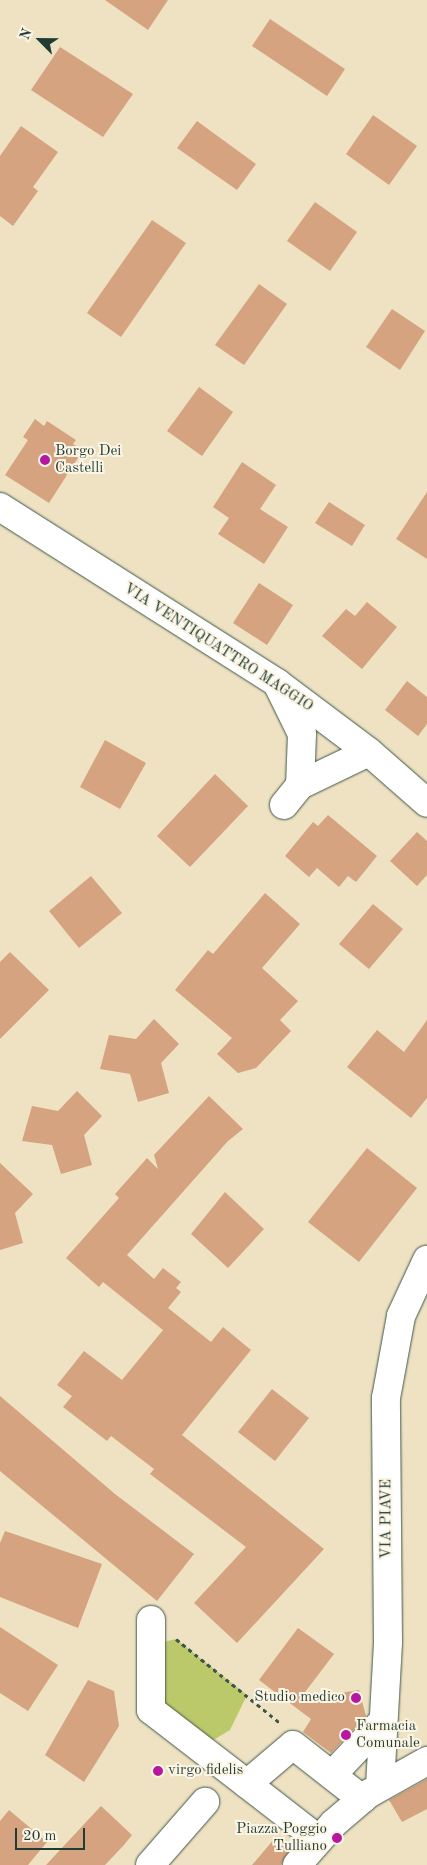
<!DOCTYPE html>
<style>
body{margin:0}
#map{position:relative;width:427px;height:1865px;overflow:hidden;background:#eee2c2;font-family:"Old Standard TT",serif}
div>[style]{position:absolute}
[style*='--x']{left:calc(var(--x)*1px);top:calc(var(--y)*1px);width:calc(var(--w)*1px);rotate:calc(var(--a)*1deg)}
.green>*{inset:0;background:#bcc96a}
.building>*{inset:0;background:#d5a37f}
.path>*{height:3px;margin-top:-1.5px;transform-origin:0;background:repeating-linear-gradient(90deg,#3e5649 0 4px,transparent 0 8px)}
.roads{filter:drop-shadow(0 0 1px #3e5649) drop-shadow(0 0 1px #3e5649)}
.minor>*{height:28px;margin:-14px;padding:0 14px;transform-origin:14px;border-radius:14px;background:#fff}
.major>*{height:28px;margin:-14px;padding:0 14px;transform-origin:14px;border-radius:14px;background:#fff}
.dots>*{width:14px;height:14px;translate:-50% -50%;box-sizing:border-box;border:2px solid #fcf5e5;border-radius:50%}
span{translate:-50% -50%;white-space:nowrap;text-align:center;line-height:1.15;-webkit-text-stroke:4px #fcf5e5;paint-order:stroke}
.poi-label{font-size:15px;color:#1f3d34}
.left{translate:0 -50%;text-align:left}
.right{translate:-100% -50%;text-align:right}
.street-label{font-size:15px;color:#1f3d34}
.north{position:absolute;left:15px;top:15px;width:50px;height:50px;-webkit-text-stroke:4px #fcf5e5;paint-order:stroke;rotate:293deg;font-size:14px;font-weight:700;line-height:20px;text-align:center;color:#1f3d34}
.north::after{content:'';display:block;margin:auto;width:18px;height:22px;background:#1f3d34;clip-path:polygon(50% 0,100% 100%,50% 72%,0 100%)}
.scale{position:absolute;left:15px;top:1828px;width:70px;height:22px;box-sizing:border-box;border:2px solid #1f3d34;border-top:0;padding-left:6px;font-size:15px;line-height:18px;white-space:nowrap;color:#1f3d34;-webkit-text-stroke:4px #fcf5e5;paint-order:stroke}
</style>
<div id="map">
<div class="green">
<div style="clip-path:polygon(176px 1639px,247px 1695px,230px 1730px,200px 1748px,151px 1710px,151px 1645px)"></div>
</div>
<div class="building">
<div style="clip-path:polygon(105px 0,168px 0,148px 30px)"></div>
<div style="clip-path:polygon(270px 19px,345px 69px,327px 96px,252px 46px)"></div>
<div style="clip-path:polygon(60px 47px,133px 94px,103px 137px,31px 90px)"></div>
<div style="clip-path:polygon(373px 115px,417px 146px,389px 185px,346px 154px)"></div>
<div style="clip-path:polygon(197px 121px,256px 164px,237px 190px,177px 148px)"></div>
<div style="clip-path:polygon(21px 126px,58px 152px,33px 187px,38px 191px,13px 226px,0 216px,0 156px)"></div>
<div style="clip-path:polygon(315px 202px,357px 232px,330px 271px,287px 241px)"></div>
<div style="clip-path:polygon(152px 220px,186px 243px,121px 337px,87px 313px)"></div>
<div style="clip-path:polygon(259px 284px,287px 304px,244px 365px,215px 345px)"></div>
<div style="clip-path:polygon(392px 309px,425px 331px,400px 370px,366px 347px)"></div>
<div style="clip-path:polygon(199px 387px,233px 412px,202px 456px,167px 431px)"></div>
<div style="clip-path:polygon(35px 419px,44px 426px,47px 421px,76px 440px,73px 444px,83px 450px,49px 503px,5px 475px,28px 440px,23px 437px)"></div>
<div style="clip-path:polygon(242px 462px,276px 485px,260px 509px,288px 527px,264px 564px,218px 534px,229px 518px,213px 507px)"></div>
<div style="clip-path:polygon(427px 492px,427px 559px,396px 539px)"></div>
<div style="clip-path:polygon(329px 502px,365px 525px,352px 546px,315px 523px)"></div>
<div style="clip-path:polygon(259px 583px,293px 605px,267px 645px,233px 623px)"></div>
<div style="clip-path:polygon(367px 602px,397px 627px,362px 669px,322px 636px,346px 609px,355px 616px)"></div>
<div style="clip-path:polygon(407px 681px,427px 697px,427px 724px,418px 736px,385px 710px)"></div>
<div style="clip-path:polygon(105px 740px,146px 763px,120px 809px,80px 787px)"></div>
<div style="clip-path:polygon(215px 774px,248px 806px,190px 867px,157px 836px)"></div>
<div style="clip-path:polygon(328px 815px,377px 856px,356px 882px,348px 876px,339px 887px,317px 868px,309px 877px,285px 856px,313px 822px,318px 826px)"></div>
<div style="clip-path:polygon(417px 832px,427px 841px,427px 875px,417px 886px,390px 861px)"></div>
<div style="clip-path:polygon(91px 876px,122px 913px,79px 948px,49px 911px)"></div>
<div style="clip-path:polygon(265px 893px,300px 924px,262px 968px,298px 1001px,280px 1020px,291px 1031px,256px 1068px,238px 1073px,217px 1054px,232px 1038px,175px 990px,208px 950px,213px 954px)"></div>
<div style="clip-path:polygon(373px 904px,403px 929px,369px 969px,339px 944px)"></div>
<div style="clip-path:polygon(10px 952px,49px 990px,0 1039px,0 962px)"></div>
<div style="clip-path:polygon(154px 1019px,179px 1044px,161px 1063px,169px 1093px,138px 1102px,130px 1074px,100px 1069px,109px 1035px,136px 1039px)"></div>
<div style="clip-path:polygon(427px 1020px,427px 1098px,411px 1118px,347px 1067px,377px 1030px,404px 1052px)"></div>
<div style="clip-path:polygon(77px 1091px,102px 1116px,84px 1135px,92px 1165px,61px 1174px,52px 1145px,22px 1141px,32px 1106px,58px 1111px)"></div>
<div style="clip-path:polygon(209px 1096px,243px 1129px,228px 1141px,127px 1255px,154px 1279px,163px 1268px,181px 1282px,176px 1288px,181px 1292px,168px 1308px,211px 1342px,223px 1327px,251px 1350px,182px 1435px,324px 1549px,237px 1643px,194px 1603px,246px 1547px,150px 1474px,154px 1469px,111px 1436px,107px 1441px,63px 1407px,72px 1396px,57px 1385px,84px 1351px,122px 1380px,163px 1330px,103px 1282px,99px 1287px,66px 1258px,119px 1198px,115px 1194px,147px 1158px,158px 1169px,154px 1155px)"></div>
<div style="clip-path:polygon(367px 1148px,417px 1188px,359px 1262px,308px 1222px)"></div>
<div style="clip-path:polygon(0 1163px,33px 1194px,15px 1213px,23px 1243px,0 1250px)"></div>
<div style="clip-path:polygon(225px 1192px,264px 1229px,228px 1268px,191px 1234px)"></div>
<div style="clip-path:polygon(272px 1389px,309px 1418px,275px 1461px,238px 1432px)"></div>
<div style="clip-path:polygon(0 1396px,115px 1494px,194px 1554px,157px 1601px,0 1471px)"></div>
<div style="clip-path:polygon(5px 1531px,102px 1564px,78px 1628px,0 1597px,0 1543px)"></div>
<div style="clip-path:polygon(0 1627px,58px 1665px,28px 1711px,0 1693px)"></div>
<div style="clip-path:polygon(298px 1628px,334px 1654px,299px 1700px,359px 1690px,366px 1716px,331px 1753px,303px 1732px,311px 1719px,259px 1680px)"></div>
<div style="clip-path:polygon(88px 1680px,114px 1691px,119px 1726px,84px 1782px,45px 1755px)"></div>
<div style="clip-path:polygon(427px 1779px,427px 1809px,402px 1822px,389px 1800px)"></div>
<div style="clip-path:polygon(101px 1806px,132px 1835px,124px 1845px,105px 1865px,46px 1865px)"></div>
<div style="clip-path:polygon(9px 1810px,47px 1842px,28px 1865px,0 1865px,0 1821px)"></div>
<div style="clip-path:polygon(275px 1838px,290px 1849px,281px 1865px,252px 1865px)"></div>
</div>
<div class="path">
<div style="--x:176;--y:1639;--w:134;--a:38.9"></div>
</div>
<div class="roads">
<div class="minor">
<div style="--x:277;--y:683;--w:57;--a:63.9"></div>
<div style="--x:302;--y:734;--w:51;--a:92.2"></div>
<div style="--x:300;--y:785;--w:76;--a:-25.6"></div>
<div style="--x:284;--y:805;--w:26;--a:-51"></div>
<div style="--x:151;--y:1620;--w:90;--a:90"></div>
<div style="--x:151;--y:1710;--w:121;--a:37.6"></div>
<div style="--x:332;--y:1775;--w:73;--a:-46.7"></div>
<div style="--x:380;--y:1786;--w:144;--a:-86.8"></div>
<div style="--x:388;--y:1642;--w:244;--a:-90.5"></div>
<div style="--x:386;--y:1398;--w:83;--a:-79.6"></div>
<div style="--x:401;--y:1316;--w:62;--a:-65.1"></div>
<div style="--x:318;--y:1839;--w:90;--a:-142.2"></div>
<div style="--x:247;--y:1784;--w:60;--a:-40.3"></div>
<div style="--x:293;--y:1745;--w:88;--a:38"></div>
<div style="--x:150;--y:1865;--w:84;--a:-48.9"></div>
</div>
<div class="major">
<div style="--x:0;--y:507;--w:328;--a:32.4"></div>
<div style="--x:277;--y:683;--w:115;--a:36.9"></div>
<div style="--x:369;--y:752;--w:77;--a:41.3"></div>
<div style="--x:297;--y:1865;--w:55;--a:-48.7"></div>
<div style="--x:333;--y:1824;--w:46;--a:-40.6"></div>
<div style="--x:368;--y:1794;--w:68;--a:-29.2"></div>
</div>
</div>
<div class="dots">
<div style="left:45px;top:460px;background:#b5179e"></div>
<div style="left:356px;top:1698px;background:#b5179e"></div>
<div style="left:346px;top:1735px;background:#b5179e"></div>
<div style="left:158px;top:1771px;background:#b5179e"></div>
<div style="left:337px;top:1838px;background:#b5179e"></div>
</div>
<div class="poi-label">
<span class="left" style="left:55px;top:460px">Borgo Dei<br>Castelli</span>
<span class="right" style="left:345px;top:1698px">Studio medico</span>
<span class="left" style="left:356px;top:1735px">Farmacia<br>Comunale</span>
<span class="left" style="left:168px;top:1771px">virgo fidelis</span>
<span class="right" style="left:327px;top:1838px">Piazza Poggio<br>Tulliano</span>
</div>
<div class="street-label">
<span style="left:218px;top:648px;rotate:33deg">VIA VENTIQUATTRO MAGGIO</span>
<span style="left:387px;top:1519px;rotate:-90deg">VIA PIAVE</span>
</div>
<div class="north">N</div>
<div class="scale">20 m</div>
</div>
